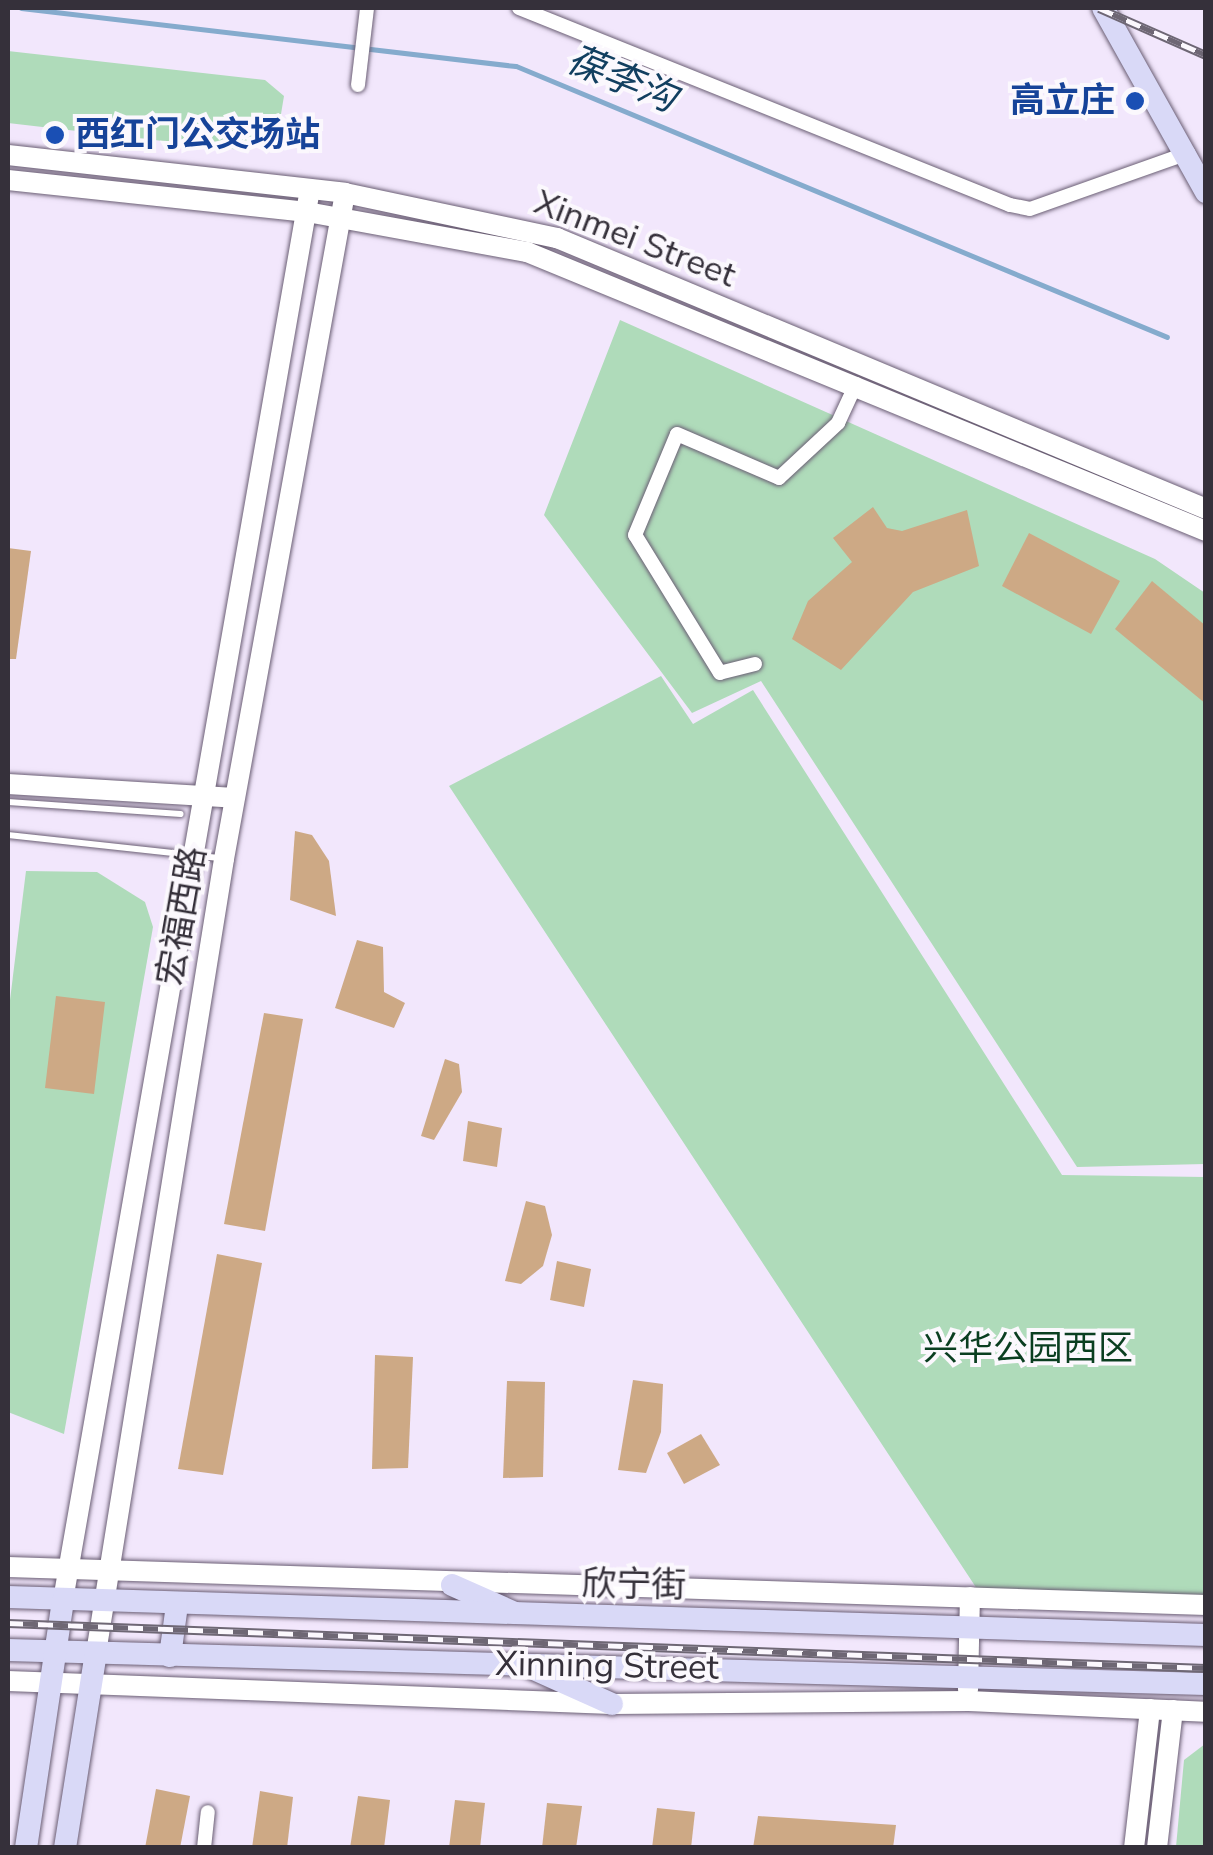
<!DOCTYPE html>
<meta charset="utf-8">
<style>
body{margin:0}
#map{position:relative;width:1213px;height:1855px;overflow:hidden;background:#f2e7fc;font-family:"Nunito Sans","Noto Sans SC",sans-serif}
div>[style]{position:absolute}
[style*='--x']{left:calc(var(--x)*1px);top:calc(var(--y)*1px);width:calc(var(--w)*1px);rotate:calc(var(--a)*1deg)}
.green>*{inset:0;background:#afdbba}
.stream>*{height:5px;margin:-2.5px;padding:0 2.5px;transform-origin:2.5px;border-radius:2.5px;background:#85abcd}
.building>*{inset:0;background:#cda985}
.roads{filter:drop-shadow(0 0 2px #6a5e74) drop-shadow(0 0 2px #6a5e74)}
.lane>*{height:6px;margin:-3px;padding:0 3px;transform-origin:3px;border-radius:3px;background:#fff}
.street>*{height:14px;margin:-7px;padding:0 7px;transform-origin:7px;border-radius:7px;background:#fff}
.secondary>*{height:20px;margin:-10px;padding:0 10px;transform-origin:10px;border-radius:10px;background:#fff}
.primary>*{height:22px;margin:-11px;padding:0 11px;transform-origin:11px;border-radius:11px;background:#d9d9f7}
.rail>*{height:9px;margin-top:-4.5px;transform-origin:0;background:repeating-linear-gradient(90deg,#fbf8fd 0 15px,#6e6774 0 30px);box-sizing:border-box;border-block:2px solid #6e6774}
.dots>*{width:28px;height:28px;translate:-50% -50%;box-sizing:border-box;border:5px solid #fbf8fd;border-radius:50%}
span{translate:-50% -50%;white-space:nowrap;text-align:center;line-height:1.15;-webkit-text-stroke:8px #fbf8fd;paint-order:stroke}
.transit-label{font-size:35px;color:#164399;font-weight:700}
.right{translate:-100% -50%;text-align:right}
.left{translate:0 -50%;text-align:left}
.street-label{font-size:35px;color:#35303a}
.park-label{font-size:35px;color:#0a3e20}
.water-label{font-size:38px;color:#123f60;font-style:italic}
.frame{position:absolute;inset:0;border:10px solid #35303a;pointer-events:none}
</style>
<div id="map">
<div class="green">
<div style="clip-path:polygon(8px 51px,265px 80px,284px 96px,281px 114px,249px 151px,8px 123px)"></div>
<div style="clip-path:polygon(620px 320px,1155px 559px,1205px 593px,1205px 1164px,1077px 1167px,761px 681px,692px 713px,544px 515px)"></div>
<div style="clip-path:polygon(661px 676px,693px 724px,753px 690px,1062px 1175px,1205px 1177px,1205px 1598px,979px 1592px,449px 786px)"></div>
<div style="clip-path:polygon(26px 871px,97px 872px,145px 902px,153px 927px,64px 1434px,8px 1412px,8px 1016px)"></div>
<div style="clip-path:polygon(1205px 1744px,1205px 1847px,1176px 1847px,1184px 1760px)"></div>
</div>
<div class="stream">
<div style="--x:21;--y:8;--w:498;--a:6.7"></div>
<div style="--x:516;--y:66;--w:705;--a:22.6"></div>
</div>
<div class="building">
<div style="clip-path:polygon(873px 507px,887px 528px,902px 531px,967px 510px,979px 566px,913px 592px,841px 670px,792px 639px,808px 601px,852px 562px,833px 538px)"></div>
<div style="clip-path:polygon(1029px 533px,1120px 581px,1091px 634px,1002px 586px)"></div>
<div style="clip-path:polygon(8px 548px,31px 551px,16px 659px,8px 659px)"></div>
<div style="clip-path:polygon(1152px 581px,1206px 626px,1206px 704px,1115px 629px)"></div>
<div style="clip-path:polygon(295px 831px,312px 835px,329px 861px,336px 916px,290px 900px)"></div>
<div style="clip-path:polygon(357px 940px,383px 947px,384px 992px,405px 1003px,394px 1028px,335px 1008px)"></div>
<div style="clip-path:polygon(56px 996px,105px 1002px,94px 1094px,45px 1088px)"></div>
<div style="clip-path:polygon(264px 1013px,303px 1019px,265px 1231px,224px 1224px)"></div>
<div style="clip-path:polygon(445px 1059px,459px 1064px,462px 1092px,434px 1140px,421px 1136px)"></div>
<div style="clip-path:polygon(468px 1121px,502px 1128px,497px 1167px,463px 1161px)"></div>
<div style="clip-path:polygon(526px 1201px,545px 1206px,552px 1235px,543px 1266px,521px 1284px,505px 1281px)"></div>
<div style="clip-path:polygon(217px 1254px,262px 1263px,223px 1475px,178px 1469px)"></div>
<div style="clip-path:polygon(557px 1261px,591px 1269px,584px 1307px,550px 1300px)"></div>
<div style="clip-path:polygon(375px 1355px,413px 1357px,408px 1468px,372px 1469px)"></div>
<div style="clip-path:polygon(633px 1380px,663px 1384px,661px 1432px,646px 1473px,618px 1470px)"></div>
<div style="clip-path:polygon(507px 1381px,545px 1382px,543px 1477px,503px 1478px)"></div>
<div style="clip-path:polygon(701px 1434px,720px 1465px,684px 1484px,667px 1453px)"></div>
<div style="clip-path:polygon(156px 1789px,190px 1796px,180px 1848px,145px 1848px)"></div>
<div style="clip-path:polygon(260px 1791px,293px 1797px,287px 1848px,252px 1848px)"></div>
<div style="clip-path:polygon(358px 1796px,390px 1800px,384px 1848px,350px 1848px)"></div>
<div style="clip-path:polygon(455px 1800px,485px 1803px,480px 1848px,449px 1848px)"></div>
<div style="clip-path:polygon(547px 1803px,582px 1806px,576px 1848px,542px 1848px)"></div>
<div style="clip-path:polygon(657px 1808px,695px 1812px,691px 1848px,652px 1848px)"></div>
<div style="clip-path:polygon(758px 1816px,896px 1825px,893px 1848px,753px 1848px)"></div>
</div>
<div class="roads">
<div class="lane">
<div style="--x:8;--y:802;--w:173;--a:4"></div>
<div style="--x:8;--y:835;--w:212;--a:6.2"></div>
</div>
<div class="street">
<div style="--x:519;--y:8;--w:529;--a:21.86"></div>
<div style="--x:1010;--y:205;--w:20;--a:11"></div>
<div style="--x:1030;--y:209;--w:168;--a:-19.5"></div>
<div style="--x:358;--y:85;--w:78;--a:-83.3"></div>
<div style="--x:755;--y:664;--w:36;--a:166"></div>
<div style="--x:720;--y:673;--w:162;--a:-121.6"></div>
<div style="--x:635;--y:535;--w:109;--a:-67.4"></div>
<div style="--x:677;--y:434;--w:111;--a:23.3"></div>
<div style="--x:779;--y:478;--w:81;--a:-43"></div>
<div style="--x:838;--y:423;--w:43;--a:-65.2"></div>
<div style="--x:204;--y:1848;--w:36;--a:-84"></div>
</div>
<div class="secondary">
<div style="--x:8;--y:155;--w:339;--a:6.4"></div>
<div style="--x:345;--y:193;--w:217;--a:12"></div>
<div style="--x:557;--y:238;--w:703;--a:22.66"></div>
<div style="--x:8;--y:180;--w:301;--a:6.1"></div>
<div style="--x:307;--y:212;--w:224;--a:10.3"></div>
<div style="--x:527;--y:252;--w:734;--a:22.34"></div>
<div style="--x:8;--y:784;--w:227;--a:3.5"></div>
<div style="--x:8;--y:1567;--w:1199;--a:1.82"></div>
<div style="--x:63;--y:1600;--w:1432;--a:-80.07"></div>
<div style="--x:96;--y:1653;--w:804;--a:-80.84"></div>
<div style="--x:224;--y:859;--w:677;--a:-79.7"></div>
<div style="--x:8;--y:1681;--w:604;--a:2.18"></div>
<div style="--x:612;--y:1704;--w:356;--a:-0.5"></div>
<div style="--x:968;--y:1701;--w:238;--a:2.6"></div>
<div style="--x:968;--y:1690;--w:93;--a:-88.8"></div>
<div style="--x:1134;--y:1848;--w:140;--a:-83.4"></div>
<div style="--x:1157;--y:1848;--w:139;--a:-83.4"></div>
</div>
<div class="primary">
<div style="--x:1103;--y:8;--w:211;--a:60.8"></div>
<div style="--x:452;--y:1585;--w:69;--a:24"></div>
<div style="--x:8;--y:1597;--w:1199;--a:1.82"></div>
<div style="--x:8;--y:1650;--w:1198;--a:1.63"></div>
<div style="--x:170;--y:1656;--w:51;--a:-82.2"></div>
<div style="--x:527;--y:1666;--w:93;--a:24.1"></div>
<div style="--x:26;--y:1848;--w:251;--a:-81.5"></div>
<div style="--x:65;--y:1848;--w:197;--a:-81"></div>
</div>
</div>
<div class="rail">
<div style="--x:1099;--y:8;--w:117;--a:23.7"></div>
<div style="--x:8;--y:1623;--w:1199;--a:2.15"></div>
</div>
<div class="dots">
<div style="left:1135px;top:101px;background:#1a4fb4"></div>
<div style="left:55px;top:135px;background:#1a4fb4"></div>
</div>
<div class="transit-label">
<span class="right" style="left:1115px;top:101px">高立庄</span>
<span class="left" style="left:75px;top:135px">西红门公交场站</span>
</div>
<div class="street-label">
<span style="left:635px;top:239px;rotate:21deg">Xinmei Street</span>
<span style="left:182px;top:916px;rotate:-80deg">宏福西路</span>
<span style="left:634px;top:1585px;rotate:1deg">欣宁街</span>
<span style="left:607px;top:1666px;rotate:1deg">Xinning Street</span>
</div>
<div class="park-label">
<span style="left:1028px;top:1349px">兴华公园西区</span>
</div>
<div class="water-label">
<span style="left:622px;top:79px;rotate:22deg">葆李沟</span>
</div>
<div class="frame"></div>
</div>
